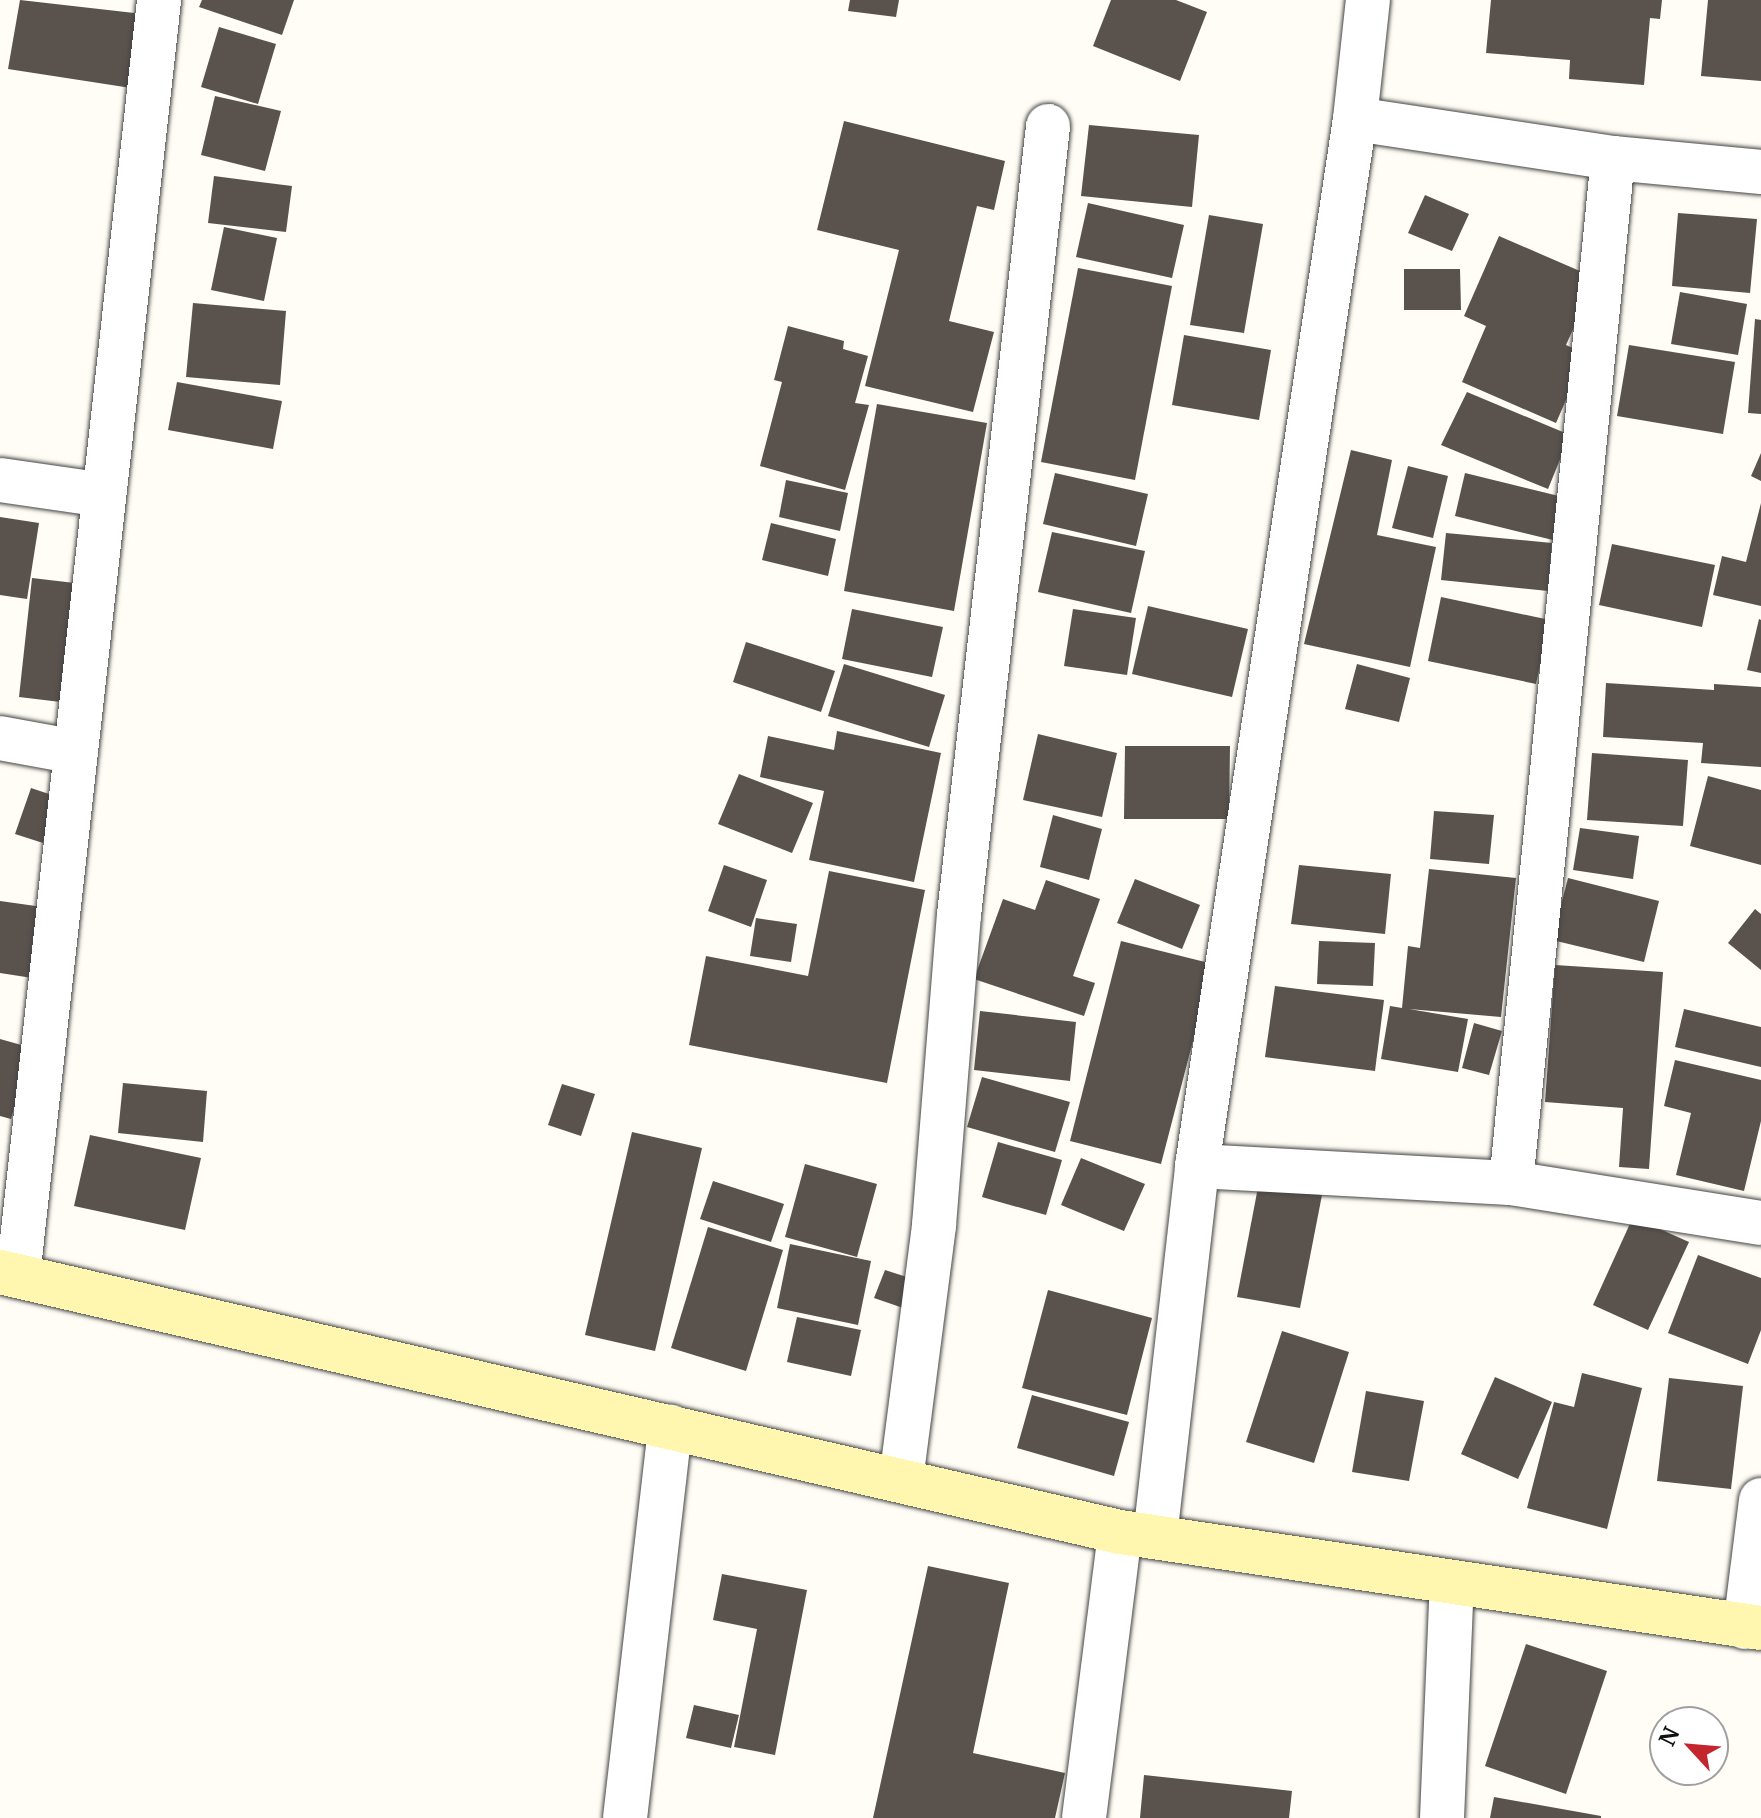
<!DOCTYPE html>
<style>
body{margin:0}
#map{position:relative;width:1761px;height:1818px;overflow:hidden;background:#fffdf5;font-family:Merriweather,serif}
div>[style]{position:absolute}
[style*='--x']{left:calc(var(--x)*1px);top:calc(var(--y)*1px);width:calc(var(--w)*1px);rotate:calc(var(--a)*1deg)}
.building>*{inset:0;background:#5a524d}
.roads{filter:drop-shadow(0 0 2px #444) drop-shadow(0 0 2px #444)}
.street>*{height:44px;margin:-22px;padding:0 22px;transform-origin:22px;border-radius:22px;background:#fff}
.secondary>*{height:44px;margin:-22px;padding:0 22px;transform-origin:22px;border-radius:22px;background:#fff6b0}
span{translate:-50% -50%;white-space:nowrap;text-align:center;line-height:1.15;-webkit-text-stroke:8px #fff;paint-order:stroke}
.north{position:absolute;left:1649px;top:1706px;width:80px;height:80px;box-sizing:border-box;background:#fff;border:2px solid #a0a0a0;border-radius:50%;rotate:296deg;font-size:22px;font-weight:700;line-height:32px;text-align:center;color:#111}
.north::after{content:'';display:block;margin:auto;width:28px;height:36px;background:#c4262e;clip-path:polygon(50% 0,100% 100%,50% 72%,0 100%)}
</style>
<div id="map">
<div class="building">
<div style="clip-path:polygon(20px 0,143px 14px,131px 88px,8px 69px)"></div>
<div style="clip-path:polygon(202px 0,294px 0,282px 35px,199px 7px)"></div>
<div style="clip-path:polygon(850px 0,899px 0,896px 17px,848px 11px)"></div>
<div style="clip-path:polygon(1111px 0,1176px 0,1207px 12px,1180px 81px,1093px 46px)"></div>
<div style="clip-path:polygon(1491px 0,1662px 0,1660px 19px,1650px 18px,1644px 85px,1569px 79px,1570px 60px,1486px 53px)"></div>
<div style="clip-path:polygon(1708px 0,1761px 0,1761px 81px,1701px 76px)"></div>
<div style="clip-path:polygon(219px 27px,276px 44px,258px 104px,201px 87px)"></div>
<div style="clip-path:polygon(215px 96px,281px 111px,265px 171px,201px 155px)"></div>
<div style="clip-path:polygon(844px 121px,1005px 161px,994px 210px,977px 206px,949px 321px,994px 332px,973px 412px,865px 386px,899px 250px,817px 230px)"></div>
<div style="clip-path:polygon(1089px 125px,1199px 135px,1192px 207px,1081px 196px)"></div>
<div style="clip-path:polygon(214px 176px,292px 186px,286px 232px,208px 223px)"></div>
<div style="clip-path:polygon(1425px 195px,1469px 214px,1452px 251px,1408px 233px)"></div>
<div style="clip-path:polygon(1088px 203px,1184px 225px,1172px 278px,1076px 257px)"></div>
<div style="clip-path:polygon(1678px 213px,1757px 219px,1750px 293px,1672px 286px)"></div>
<div style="clip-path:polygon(1209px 215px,1263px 224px,1244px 333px,1190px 325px)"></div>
<div style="clip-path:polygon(224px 227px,277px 238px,264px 301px,211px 290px)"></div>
<div style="clip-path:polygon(1499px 236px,1596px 278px,1566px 345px,1586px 354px,1556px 423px,1462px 382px,1486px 326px,1464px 316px)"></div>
<div style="clip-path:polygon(1078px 268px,1172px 286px,1135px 480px,1041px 462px)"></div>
<div style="clip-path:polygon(1404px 269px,1460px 269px,1461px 310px,1404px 310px)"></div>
<div style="clip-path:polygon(1680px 292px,1747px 304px,1738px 355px,1671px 344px)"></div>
<div style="clip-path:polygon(193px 303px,286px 311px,280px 385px,186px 377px)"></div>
<div style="clip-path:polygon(1755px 319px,1761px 320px,1761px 414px,1748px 413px)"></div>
<div style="clip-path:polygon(788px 326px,844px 341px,843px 349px,868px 356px,855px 403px,869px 405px,845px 490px,760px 466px,782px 382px,774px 380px)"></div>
<div style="clip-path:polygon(1184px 335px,1271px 350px,1259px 420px,1172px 405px)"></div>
<div style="clip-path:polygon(1629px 345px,1735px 362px,1723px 434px,1617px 416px)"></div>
<div style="clip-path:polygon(177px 382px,282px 401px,273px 449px,168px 430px)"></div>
<div style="clip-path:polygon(1467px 392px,1570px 435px,1548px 489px,1441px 445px)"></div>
<div style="clip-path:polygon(877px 404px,987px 423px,954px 611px,844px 591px)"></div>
<div style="clip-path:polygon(1351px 450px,1392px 460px,1377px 535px,1436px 547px,1410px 667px,1304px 644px)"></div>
<div style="clip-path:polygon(1761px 453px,1761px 481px,1751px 476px)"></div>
<div style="clip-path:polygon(1408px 466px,1448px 476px,1433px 538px,1392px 528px)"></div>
<div style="clip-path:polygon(1055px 473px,1148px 494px,1136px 546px,1043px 524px)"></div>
<div style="clip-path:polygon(1465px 473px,1567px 498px,1557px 541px,1455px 516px)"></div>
<div style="clip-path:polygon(786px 480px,848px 493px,840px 531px,779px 517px)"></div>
<div style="clip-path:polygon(1761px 503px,1761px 606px,1713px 595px,1722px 556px,1746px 562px)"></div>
<div style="clip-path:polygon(0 517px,39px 523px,27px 599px,0 595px)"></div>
<div style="clip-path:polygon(771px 523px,836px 539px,828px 576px,762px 560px)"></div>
<div style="clip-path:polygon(1052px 532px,1145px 551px,1131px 613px,1038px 592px)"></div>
<div style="clip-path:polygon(1446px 533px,1552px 543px,1548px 591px,1441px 580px)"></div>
<div style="clip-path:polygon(1612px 544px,1715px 565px,1702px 627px,1599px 605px)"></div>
<div style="clip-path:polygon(32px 578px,83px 584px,69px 703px,19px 697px)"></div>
<div style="clip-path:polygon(1441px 597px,1550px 620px,1536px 684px,1428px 661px)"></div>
<div style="clip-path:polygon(1148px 606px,1248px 629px,1232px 697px,1132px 674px)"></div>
<div style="clip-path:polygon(852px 609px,943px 627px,932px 677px,842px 659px)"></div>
<div style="clip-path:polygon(1073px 609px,1136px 618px,1127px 675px,1064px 666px)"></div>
<div style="clip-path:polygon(1759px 619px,1761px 620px,1761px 673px,1747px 670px)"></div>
<div style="clip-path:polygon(746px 642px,835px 671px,821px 712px,733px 682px)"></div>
<div style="clip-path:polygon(844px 664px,945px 695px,929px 747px,828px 716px)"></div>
<div style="clip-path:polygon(1357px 664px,1410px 678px,1399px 722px,1345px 709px)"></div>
<div style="clip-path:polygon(1606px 683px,1714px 690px,1714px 684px,1761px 687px,1761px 767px,1701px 763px,1703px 743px,1603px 737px)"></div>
<div style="clip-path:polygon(837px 731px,941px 753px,914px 882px,809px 860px,824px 791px,760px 777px,768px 736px,834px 750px)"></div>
<div style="clip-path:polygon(1038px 734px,1117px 753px,1102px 817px,1023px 800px)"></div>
<div style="clip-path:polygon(1125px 746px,1230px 746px,1229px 819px,1124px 819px)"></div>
<div style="clip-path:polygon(1592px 753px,1688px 760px,1683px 826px,1587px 820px)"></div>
<div style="clip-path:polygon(739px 774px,813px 803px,792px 853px,718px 824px)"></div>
<div style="clip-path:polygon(1708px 776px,1761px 790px,1761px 865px,1690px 846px)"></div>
<div style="clip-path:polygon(31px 788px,58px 797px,43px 843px,15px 834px)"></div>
<div style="clip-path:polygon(1434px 811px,1494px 815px,1489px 864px,1430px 859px)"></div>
<div style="clip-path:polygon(1053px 815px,1102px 829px,1089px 880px,1040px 867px)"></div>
<div style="clip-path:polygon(1580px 828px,1639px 836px,1633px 879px,1573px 870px)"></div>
<div style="clip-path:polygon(724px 865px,767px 880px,751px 927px,708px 911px)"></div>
<div style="clip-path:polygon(1299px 865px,1391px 874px,1385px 934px,1291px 924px)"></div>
<div style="clip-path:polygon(1429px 869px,1516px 878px,1501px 1017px,1409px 1009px,1468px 1019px,1458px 1072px,1381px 1059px,1390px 1006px,1402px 1008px,1408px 946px,1420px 948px)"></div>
<div style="clip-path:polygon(829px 871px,925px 890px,887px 1083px,689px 1045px,706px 956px,808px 976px)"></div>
<div style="clip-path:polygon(1568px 878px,1659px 901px,1644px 962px,1552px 940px)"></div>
<div style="clip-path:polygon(1135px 879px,1200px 905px,1182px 949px,1117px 923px)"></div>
<div style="clip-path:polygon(1046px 880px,1100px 899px,1073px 976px,1095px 983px,1084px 1016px,974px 979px,1003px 899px,1035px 910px)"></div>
<div style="clip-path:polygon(0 901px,50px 908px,39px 979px,0 973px)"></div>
<div style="clip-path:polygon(1755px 909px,1761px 914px,1761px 970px,1728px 943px)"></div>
<div style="clip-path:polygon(756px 918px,797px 924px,791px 962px,750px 956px)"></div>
<div style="clip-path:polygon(1121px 941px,1213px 964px,1161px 1164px,1070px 1141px)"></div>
<div style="clip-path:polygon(1319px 941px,1375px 943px,1373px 986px,1317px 984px)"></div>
<div style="clip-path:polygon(1555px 965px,1663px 972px,1649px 1169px,1619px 1167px,1623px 1108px,1545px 1102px)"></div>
<div style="clip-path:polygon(1275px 986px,1384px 1000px,1375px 1071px,1265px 1057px)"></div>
<div style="clip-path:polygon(1684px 1009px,1761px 1027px,1761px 1067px,1675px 1047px)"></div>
<div style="clip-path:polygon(980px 1011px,1076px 1022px,1070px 1081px,974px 1070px)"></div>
<div style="clip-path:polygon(1474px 1023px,1502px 1031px,1489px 1075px,1462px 1068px)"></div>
<div style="clip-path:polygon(0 1039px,32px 1048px,11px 1119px,0 1116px)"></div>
<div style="clip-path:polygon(1675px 1060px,1761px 1080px,1761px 1121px,1744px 1191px,1676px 1175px,1691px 1113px,1664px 1106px)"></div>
<div style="clip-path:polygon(982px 1077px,1070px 1102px,1055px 1152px,967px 1127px)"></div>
<div style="clip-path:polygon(123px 1083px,207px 1091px,203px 1142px,118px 1133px)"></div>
<div style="clip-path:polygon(562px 1084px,595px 1094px,581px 1136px,548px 1125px)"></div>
<div style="clip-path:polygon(632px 1132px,702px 1148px,655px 1351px,585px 1335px)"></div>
<div style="clip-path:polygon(90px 1135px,201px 1158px,185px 1230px,74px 1206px)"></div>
<div style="clip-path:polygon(998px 1142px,1062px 1160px,1046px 1215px,982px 1197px)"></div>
<div style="clip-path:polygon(1081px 1158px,1145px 1184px,1124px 1231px,1061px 1205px)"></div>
<div style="clip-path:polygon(805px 1164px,877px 1184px,857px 1257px,785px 1237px)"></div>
<div style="clip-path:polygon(713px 1181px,784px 1204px,771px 1242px,700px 1219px)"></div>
<div style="clip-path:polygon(1259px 1182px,1322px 1195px,1300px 1308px,1237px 1297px)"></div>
<div style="clip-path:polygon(1633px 1217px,1689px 1242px,1648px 1330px,1593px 1305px)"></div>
<div style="clip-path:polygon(708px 1227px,783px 1250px,746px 1371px,671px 1348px)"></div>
<div style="clip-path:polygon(790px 1244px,871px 1261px,858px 1325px,777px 1308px)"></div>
<div style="clip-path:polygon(1698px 1255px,1761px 1278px,1761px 1330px,1748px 1364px,1668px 1333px)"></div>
<div style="clip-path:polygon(885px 1270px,916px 1280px,906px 1309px,874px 1298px)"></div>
<div style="clip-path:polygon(1048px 1290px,1152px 1318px,1127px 1415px,1022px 1388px)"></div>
<div style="clip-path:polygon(797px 1317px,861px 1330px,851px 1376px,787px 1362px)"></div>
<div style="clip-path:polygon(1282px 1331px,1349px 1352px,1314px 1463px,1246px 1442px)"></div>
<div style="clip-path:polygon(1582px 1373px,1642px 1388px,1607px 1529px,1527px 1508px,1554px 1402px,1574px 1407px)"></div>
<div style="clip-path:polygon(1495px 1377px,1552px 1402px,1518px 1479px,1461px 1454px)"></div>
<div style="clip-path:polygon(1669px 1378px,1743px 1386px,1731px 1489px,1657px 1481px)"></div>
<div style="clip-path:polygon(1366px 1391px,1424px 1401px,1409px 1481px,1352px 1472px)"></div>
<div style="clip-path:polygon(1032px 1395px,1129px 1422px,1114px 1476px,1017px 1448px)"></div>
<div style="clip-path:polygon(928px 1566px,1009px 1583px,973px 1753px,1065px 1773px,1055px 1818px,873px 1818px)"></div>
<div style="clip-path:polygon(722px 1574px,807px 1590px,775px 1755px,734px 1747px,757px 1629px,713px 1620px)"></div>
<div style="clip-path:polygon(1526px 1644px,1607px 1671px,1566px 1794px,1485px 1766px)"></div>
<div style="clip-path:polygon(694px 1705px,739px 1715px,731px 1748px,686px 1738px)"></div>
<div style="clip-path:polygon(1144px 1775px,1292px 1791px,1289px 1818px,1140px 1818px)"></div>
<div style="clip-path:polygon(1494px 1797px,1601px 1816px,1601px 1818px,1490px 1818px)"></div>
</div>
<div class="roads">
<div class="street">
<div style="--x:1355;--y:119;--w:261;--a:8.6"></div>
<div style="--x:1613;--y:158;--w:149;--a:5.4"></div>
<div style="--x:0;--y:480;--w:105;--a:8.2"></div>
<div style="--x:0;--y:738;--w:77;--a:10.4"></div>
<div style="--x:1197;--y:1166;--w:314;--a:3.1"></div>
<div style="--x:1511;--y:1183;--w:253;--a:9.1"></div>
<div style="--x:1511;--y:1183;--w:1030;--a:-84.32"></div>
<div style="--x:18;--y:1276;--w:1284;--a:-83.69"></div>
<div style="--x:901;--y:1480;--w:257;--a:-82.6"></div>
<div style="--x:934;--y:1225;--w:311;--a:-85.4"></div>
<div style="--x:959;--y:915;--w:794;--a:-83.56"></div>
<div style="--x:1155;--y:1537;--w:373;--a:-83.5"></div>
<div style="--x:1197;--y:1166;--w:1059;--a:-81.42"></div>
<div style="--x:1355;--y:119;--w:120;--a:-83.8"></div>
<div style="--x:1745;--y:1627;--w:128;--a:-82.8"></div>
<div style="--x:625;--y:1818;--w:394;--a:-83.4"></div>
<div style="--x:1084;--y:1818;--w:288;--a:-82.8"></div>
<div style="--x:1442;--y:1818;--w:236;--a:-87.6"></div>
</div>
<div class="secondary">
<div style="--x:0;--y:1272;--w:1150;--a:13.07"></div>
<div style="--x:1120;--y:1532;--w:648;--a:8.52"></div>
</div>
</div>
<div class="north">N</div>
</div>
